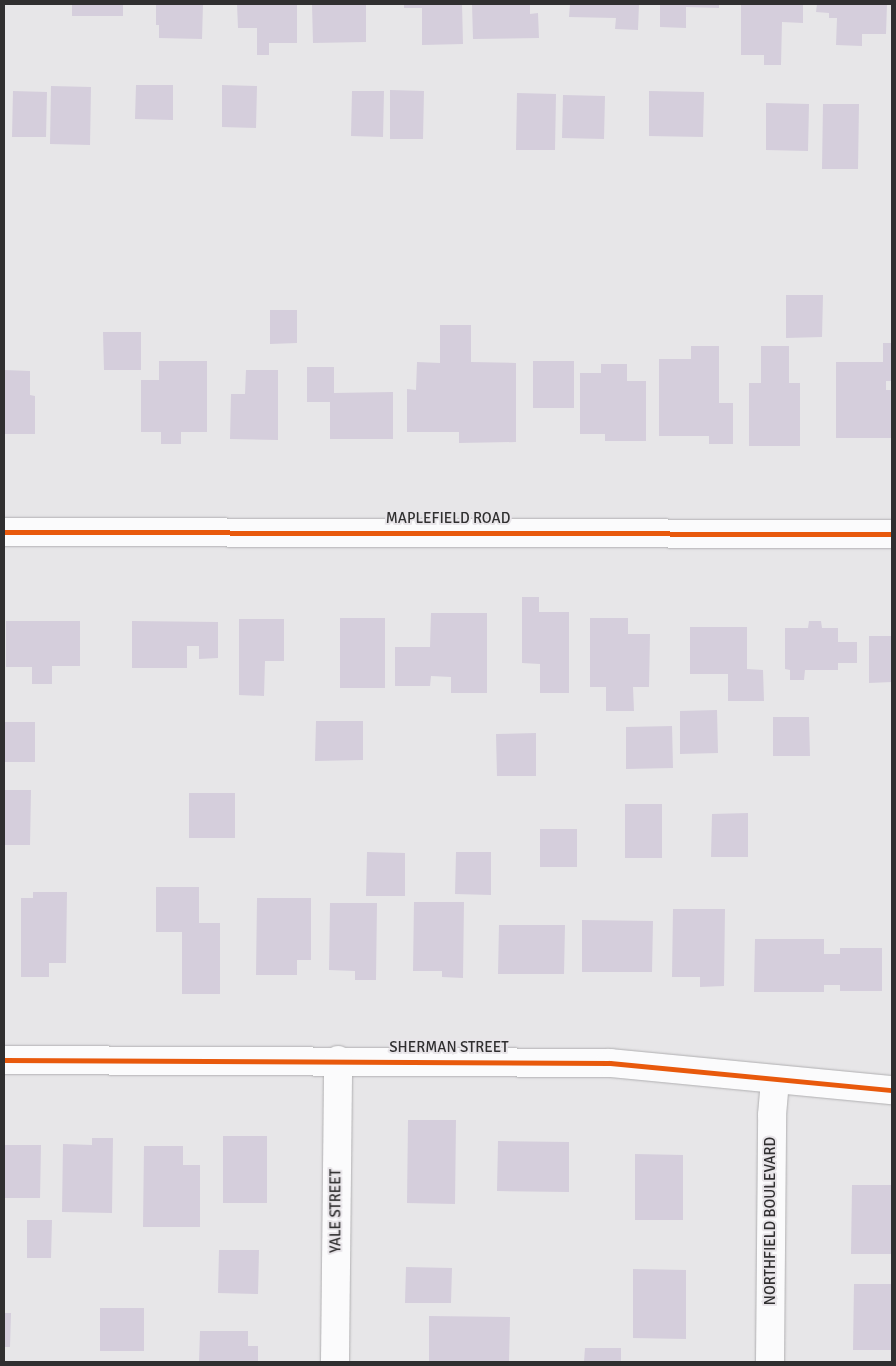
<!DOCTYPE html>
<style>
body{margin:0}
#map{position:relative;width:896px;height:1366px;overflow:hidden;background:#e7e6e8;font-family:Signika,sans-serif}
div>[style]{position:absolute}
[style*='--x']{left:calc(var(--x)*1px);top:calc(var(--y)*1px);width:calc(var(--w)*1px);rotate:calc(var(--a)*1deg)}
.building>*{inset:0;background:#d5cedc}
.roads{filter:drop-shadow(0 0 1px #b0afb1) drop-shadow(0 0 1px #b0afb1)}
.street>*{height:28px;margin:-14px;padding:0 14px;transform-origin:14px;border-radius:14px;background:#fbfbfc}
.cycleway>*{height:5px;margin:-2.5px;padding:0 2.5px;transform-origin:2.5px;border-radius:2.5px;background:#e8590c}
span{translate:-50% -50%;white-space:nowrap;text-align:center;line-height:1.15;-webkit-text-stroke:4px #e8e5e9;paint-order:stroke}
.street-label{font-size:15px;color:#302f30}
.frame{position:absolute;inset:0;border:5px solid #302f30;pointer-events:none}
</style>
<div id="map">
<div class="building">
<div style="clip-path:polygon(72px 4px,123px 4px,123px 16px,72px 16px)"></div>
<div style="clip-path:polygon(156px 4px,203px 4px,202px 39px,159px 38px,159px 25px,156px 25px)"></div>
<div style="clip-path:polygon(237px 4px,297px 4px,297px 43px,269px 43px,269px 55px,257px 55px,257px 28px,238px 28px)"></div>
<div style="clip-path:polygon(312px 4px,366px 4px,366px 42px,313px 43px)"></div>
<div style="clip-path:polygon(404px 4px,462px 4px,463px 44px,422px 45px,422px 8px,404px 8px)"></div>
<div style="clip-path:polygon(472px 4px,530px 4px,530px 14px,538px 13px,539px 38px,473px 39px)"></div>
<div style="clip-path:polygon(570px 4px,639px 4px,638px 30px,615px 29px,616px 18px,569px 17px)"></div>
<div style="clip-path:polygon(660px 4px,719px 4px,719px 8px,686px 7px,686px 28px,660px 27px)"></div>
<div style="clip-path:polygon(741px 4px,803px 4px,803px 23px,782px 22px,781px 65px,764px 65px,764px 55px,741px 55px)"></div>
<div style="clip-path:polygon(817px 4px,887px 4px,886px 34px,862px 34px,862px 46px,836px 45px,837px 18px,829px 18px,829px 13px,816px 12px)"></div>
<div style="clip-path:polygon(136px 85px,173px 85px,173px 120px,135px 119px)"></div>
<div style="clip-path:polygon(222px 85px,257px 86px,256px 128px,222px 127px)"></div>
<div style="clip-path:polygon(51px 86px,91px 87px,90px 145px,50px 144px)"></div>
<div style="clip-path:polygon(390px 90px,424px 91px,423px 139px,390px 139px)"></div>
<div style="clip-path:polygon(13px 91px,47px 92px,46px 137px,12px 137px)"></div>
<div style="clip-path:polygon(352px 91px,384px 91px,383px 137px,351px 136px)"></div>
<div style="clip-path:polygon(649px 91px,704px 92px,703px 137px,649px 136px)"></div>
<div style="clip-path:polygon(517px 93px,556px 94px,555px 150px,516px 150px)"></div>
<div style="clip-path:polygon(563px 95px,605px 96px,604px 139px,562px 138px)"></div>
<div style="clip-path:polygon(766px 103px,809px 104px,808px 151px,766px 150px)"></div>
<div style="clip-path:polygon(823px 104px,859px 104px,858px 169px,822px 169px)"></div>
<div style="clip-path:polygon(786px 295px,823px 295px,822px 337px,786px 338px)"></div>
<div style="clip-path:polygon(270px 310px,297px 310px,297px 343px,270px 344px)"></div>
<div style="clip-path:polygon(440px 325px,471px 325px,471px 362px,516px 363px,516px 442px,459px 443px,459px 432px,407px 432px,407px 389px,416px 390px,417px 362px,440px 363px)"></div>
<div style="clip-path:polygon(103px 332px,141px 332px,141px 370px,104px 370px)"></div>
<div style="clip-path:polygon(883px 343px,892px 343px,892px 381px,886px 381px,886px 390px,892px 390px,892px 438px,836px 438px,836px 362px,883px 362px)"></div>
<div style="clip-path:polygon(691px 346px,719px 346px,719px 403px,733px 403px,733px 444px,709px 444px,709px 436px,659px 436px,659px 359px,691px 359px)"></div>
<div style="clip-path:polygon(761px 346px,789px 346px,789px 383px,800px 383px,800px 446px,749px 446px,749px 383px,761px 383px)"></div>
<div style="clip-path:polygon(159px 361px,207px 361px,207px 432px,181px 432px,181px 444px,161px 444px,161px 432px,141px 432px,141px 380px,159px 380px)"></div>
<div style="clip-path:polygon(533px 361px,574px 361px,574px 408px,533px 408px)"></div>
<div style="clip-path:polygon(601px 364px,627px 364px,627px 381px,646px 381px,646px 441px,605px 441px,605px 434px,580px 434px,580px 373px,601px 373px)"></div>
<div style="clip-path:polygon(307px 367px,334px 367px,334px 393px,393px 392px,393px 439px,330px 439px,330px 402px,307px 402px)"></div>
<div style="clip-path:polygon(4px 370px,30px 371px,30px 395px,35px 396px,35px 434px,4px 434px)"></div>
<div style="clip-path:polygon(246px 370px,278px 370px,278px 440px,230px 439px,231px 394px,245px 394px)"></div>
<div style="clip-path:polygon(522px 597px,539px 597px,539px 612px,569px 612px,569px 693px,540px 693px,540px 664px,522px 663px)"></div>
<div style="clip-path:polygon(431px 613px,487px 613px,487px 693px,451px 693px,451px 677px,431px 676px,430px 686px,395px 686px,395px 647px,430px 647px)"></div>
<div style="clip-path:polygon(340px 618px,385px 618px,385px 688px,340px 688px)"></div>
<div style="clip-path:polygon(590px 618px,628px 618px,628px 634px,650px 634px,649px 687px,633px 687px,634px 711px,606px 711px,606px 687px,590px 687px)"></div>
<div style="clip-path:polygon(239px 619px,284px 619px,284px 661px,265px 661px,264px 696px,239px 695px)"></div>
<div style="clip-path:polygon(6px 621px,80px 621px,80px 666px,52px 666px,52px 684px,32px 684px,32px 667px,6px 667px)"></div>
<div style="clip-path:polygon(132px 621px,218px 622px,218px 658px,199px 659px,199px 646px,187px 646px,187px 668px,132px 668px)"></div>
<div style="clip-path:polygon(809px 621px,821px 621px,822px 628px,838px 628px,838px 642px,857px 642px,857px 663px,838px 663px,838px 670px,805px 670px,804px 680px,790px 680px,790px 670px,785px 669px,785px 628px,808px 628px)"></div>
<div style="clip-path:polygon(690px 627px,747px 627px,747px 669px,763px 670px,764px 701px,728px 701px,728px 674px,690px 674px)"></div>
<div style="clip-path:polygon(869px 636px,892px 636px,892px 682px,869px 683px)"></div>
<div style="clip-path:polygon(717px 710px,718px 753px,680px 754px,680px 711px)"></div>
<div style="clip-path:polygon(773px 717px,809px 717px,810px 756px,773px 756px)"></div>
<div style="clip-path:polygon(316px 721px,363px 721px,363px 760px,315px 761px)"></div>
<div style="clip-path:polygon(4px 722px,35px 722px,35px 762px,4px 762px)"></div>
<div style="clip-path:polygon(672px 726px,673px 768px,626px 769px,626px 727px)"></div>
<div style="clip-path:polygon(536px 733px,536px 776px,497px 776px,496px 734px)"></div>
<div style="clip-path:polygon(4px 790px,31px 790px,30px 845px,4px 845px)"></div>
<div style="clip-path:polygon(189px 793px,235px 793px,235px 838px,189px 838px)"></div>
<div style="clip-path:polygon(625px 804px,662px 804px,662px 858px,625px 858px)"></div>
<div style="clip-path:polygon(748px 813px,748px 857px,711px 857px,712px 814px)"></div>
<div style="clip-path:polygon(540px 829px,577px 829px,577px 867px,540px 867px)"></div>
<div style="clip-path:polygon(367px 852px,405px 853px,405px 896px,366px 896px)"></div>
<div style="clip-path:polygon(456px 852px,491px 852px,491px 895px,455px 894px)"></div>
<div style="clip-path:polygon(156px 887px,199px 887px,199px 923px,220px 923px,220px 994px,182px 994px,182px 932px,156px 932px)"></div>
<div style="clip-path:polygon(33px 892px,67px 892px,66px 963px,49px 963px,49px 977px,21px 977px,21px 898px,33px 898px)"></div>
<div style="clip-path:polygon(257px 898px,311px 898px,311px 960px,297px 960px,297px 975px,256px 975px)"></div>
<div style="clip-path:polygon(414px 902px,464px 902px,463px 978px,442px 977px,442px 971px,413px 971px)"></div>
<div style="clip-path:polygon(330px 903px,377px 903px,376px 980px,355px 980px,355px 971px,329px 970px)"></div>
<div style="clip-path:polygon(673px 909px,725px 909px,724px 986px,700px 987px,700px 977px,672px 977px)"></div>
<div style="clip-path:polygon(582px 920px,653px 921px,652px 972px,582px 972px)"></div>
<div style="clip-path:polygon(499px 925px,565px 925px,564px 974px,498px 974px)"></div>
<div style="clip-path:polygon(755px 939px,824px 939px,824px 954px,840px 954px,840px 948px,882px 948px,882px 991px,840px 991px,840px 985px,824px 985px,824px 992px,754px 992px)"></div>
<div style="clip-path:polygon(408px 1120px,456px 1120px,455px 1204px,407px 1203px)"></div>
<div style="clip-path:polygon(223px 1136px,267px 1136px,267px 1203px,223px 1203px)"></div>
<div style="clip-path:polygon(92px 1138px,113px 1138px,112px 1213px,62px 1212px,63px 1144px,92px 1145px)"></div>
<div style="clip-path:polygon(498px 1141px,569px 1142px,569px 1192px,497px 1191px)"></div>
<div style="clip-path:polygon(4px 1145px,41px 1145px,40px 1198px,4px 1198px)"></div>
<div style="clip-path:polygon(144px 1146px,183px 1146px,183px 1165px,200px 1165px,200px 1227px,143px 1227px)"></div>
<div style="clip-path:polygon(635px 1154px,683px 1155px,683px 1220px,635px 1220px)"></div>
<div style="clip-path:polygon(852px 1185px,892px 1185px,892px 1254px,851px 1254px)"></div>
<div style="clip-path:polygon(27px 1220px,52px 1220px,51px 1258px,27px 1258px)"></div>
<div style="clip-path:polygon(219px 1250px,259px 1250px,258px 1294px,218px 1293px)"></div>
<div style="clip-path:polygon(406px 1267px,452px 1268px,451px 1303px,405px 1303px)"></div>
<div style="clip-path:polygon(633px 1269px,686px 1270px,686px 1339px,633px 1338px)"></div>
<div style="clip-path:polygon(854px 1284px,892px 1284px,892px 1350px,853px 1350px)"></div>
<div style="clip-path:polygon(100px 1308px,144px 1308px,144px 1351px,100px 1351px)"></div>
<div style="clip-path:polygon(4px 1313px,11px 1313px,10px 1347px,4px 1347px)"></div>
<div style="clip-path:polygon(429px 1316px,510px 1317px,509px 1362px,429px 1362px)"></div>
<div style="clip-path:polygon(200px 1331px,248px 1331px,248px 1346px,258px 1346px,258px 1362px,199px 1362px)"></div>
<div style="clip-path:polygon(585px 1348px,621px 1348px,621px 1362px,584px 1362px)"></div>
</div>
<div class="roads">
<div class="street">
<div style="--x:4;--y:532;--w:888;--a:0.13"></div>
<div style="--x:4;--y:1060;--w:606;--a:0.28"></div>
<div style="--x:610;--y:1063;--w:283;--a:5.5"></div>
<div style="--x:335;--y:1362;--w:302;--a:-89.4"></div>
<div style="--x:770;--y:1362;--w:247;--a:-89.5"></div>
<div style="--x:772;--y:1115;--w:36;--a:-85"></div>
</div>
</div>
<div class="cycleway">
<div style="--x:4;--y:532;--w:888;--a:0.13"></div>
<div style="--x:4;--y:1060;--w:606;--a:0.28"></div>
<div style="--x:610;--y:1063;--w:283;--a:5.5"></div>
</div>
<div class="street-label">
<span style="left:448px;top:519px">MAPLEFIELD ROAD</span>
<span style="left:449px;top:1048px">SHERMAN STREET</span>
<span style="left:336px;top:1211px;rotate:-90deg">YALE STREET</span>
<span style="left:771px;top:1221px;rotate:-90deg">NORTHFIELD BOULEVARD</span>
</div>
<div class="frame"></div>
</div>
